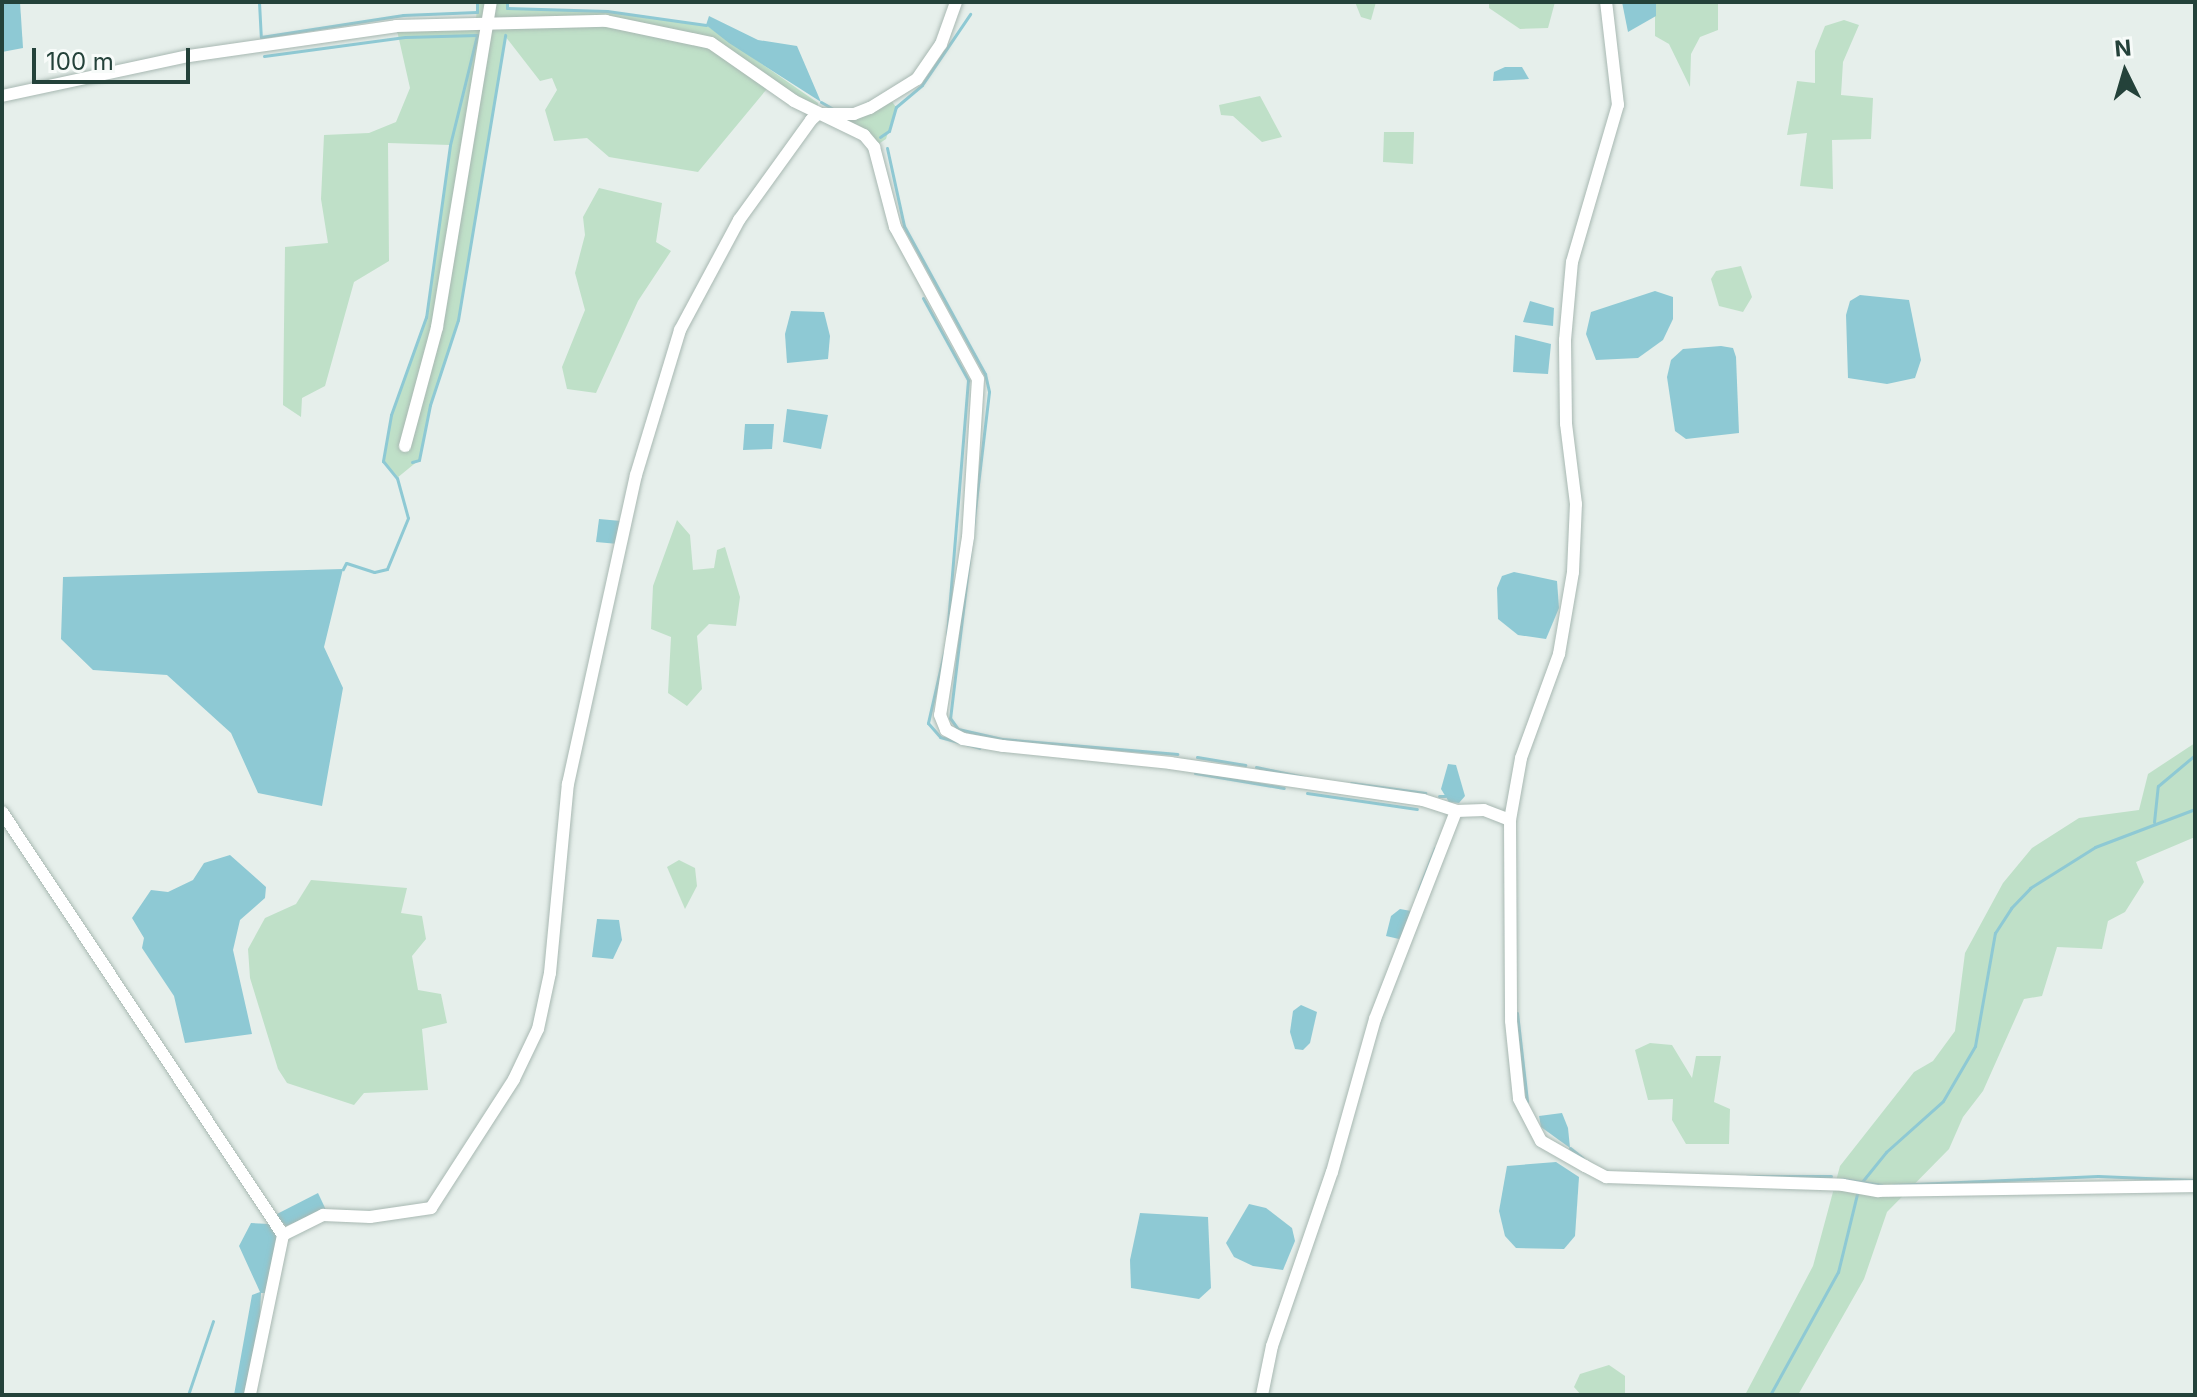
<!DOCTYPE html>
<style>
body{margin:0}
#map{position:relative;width:2197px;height:1397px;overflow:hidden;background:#e6efeb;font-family:Inter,sans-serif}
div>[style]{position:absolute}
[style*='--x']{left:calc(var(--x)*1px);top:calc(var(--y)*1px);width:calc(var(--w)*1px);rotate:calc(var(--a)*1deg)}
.green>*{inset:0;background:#bfe0c8}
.water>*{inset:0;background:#8ec9d4}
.stream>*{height:3px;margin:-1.5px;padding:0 1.5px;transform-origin:1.5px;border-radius:1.5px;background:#8ec9d4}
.roads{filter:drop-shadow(0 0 2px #a8b8b2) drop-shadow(0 0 2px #a8b8b2)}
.minor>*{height:12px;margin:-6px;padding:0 6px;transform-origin:6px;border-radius:6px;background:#fff}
span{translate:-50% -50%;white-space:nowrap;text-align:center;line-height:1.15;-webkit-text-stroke:7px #f7fbf9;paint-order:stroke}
.frame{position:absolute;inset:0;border:4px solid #24423a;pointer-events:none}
.north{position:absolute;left:2085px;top:32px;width:80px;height:80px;-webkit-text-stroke:6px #f7fbf9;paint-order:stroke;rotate:355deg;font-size:22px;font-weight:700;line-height:32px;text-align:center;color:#24423a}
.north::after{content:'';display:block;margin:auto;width:28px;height:36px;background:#24423a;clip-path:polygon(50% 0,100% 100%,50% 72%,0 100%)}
.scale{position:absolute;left:32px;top:48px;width:158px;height:36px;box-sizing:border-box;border:4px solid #24423a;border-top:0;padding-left:10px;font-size:24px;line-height:28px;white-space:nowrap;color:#24423a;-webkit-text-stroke:6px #f7fbf9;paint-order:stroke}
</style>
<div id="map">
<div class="green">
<div style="clip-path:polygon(477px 2px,507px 2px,507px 8px,607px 11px,706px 25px,818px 103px,818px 114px,854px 114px,890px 99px,896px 107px,886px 139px,874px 147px,864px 135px,818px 114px,771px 84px,698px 172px,609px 157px,587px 138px,554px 141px,545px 110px,557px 90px,552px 78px,540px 81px,505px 36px,458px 320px,430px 405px,419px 460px,397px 478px,383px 461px,391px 415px,426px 317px,450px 145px,388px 143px,389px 261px,354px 282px,325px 386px,302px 398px,301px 417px,283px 405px,285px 247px,328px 243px,321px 199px,324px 135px,369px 133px,396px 122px,410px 88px,396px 26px,476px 22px)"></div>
<div style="clip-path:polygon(1355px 2px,1376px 2px,1371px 20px,1361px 17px)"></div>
<div style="clip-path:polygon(1489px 2px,1555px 2px,1548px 28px,1520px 29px,1489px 8px)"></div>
<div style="clip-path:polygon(1655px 2px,1718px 2px,1718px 30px,1700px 37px,1691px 54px,1690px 87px,1669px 44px,1655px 36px)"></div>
<div style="clip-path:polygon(1844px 20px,1859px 25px,1843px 62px,1841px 95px,1873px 98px,1871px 139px,1832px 140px,1833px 189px,1800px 186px,1807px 133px,1787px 135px,1797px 81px,1815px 83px,1815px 51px,1825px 26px)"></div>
<div style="clip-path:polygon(1260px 96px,1282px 137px,1262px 142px,1233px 116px,1221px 115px,1219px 105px)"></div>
<div style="clip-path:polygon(1384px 132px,1414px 132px,1413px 164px,1383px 162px)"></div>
<div style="clip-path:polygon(599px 188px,662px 203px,656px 242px,671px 251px,638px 301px,596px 393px,567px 389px,562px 367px,585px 310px,575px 273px,585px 235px,583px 217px)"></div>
<div style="clip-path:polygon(1741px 266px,1752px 297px,1743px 312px,1719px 306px,1711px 279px,1716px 271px)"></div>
<div style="clip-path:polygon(677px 520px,690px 535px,693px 570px,714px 568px,717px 550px,725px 547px,740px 597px,736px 626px,709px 624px,697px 636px,702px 689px,687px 706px,668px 693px,671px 637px,651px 629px,653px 586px)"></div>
<div style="clip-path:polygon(2195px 743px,2195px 837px,2136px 862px,2144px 882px,2125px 912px,2108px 921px,2102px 949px,2057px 947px,2042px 996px,2024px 999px,1983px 1091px,1963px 1117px,1949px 1149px,1887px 1212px,1864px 1279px,1798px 1395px,1745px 1395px,1813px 1266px,1840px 1166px,1914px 1072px,1933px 1061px,1955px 1031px,1965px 953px,2003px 883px,2032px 848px,2079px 818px,2139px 810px,2148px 774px)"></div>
<div style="clip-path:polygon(679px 860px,695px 868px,697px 886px,685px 909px,667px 867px)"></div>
<div style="clip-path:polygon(311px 880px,407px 888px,401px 913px,422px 916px,426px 939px,412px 956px,418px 990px,441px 994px,447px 1023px,422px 1029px,428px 1090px,364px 1093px,354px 1105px,287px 1083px,278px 1069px,250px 978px,248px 949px,265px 918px,296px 904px)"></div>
<div style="clip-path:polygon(1650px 1043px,1672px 1045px,1692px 1078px,1696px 1056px,1721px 1056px,1714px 1102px,1730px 1109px,1729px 1144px,1686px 1144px,1672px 1120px,1673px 1099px,1648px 1100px,1635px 1050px)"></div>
<div style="clip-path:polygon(1609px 1365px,1625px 1376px,1625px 1395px,1581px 1395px,1574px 1387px,1580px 1374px)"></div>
</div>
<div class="water">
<div style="clip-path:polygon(2px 2px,20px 2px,23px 48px,2px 52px)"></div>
<div style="clip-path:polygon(1622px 2px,1656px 3px,1656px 16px,1628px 32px)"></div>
<div style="clip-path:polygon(709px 16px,758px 40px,797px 46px,821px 102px,729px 43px,706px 25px)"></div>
<div style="clip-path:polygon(1505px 67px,1522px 67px,1529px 79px,1493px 81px,1494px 72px)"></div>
<div style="clip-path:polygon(1655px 291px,1673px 297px,1673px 319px,1663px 340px,1638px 358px,1596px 360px,1586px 334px,1591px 312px)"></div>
<div style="clip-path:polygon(1860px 295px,1909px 300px,1921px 360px,1915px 378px,1887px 384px,1848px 378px,1846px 315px,1850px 301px)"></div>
<div style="clip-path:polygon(1530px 301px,1554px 308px,1553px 326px,1523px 322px)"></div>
<div style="clip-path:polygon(791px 311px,824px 312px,830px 336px,828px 359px,787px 363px,785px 334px)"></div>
<div style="clip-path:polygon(1515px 335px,1551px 344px,1548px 374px,1513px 372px)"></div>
<div style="clip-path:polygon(1721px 346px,1733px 348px,1736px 357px,1739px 433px,1686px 439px,1675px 431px,1667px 377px,1671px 360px,1683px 349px)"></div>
<div style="clip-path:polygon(787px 409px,828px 415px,821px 449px,783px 442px)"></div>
<div style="clip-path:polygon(745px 424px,774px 424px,772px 449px,743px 450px)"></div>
<div style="clip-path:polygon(599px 519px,621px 521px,618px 544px,596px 542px)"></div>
<div style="clip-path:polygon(343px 569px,324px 647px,343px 688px,322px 806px,258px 793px,231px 733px,167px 675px,93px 670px,61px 639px,63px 577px)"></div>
<div style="clip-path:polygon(1514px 572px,1557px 581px,1559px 608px,1546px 639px,1518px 635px,1498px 619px,1497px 588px,1502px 576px)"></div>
<div style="clip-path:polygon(1448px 764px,1456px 765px,1465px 796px,1459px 803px,1449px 802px,1441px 789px)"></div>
<div style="clip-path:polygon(230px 855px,266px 887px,265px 898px,240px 920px,233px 950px,252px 1034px,185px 1043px,174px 996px,142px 948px,144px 938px,132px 918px,151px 890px,168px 892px,193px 880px,204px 863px)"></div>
<div style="clip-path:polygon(1400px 909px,1411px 911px,1408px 930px,1399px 939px,1386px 936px,1391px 916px)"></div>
<div style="clip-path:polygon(597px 919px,619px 920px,622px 940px,613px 959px,592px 957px)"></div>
<div style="clip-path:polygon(1301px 1005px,1317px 1012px,1310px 1043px,1303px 1050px,1295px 1049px,1290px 1032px,1293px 1011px)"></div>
<div style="clip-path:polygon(1562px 1113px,1568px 1128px,1570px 1148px,1541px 1127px,1539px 1116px)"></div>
<div style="clip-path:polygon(1556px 1162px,1579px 1177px,1575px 1236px,1564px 1249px,1516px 1248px,1505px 1236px,1499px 1211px,1507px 1166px)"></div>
<div style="clip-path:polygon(318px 1193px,326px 1210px,286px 1226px,275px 1215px)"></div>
<div style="clip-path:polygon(1249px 1204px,1266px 1208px,1292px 1228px,1295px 1241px,1283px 1270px,1253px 1266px,1234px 1257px,1226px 1243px)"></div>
<div style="clip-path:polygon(1140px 1213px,1208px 1217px,1211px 1288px,1199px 1299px,1131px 1288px,1130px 1260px)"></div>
<div style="clip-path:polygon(251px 1223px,270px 1224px,278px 1237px,266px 1293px,261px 1293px,259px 1338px,244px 1395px,234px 1395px,252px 1295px,260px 1292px,239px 1246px)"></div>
</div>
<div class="stream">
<div style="--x:259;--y:2;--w:35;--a:87"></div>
<div style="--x:261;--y:37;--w:144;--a:-8.8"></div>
<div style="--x:403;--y:15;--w:74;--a:-2.3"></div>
<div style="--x:477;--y:12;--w:10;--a:-90"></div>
<div style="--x:507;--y:2;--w:6;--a:90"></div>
<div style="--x:507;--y:8;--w:100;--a:1.7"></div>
<div style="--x:607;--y:11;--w:100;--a:8"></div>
<div style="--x:264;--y:56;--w:142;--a:-7.7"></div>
<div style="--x:405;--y:37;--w:72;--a:-1.6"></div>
<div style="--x:477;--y:35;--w:113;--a:103.8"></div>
<div style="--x:450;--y:145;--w:174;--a:97.9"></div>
<div style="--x:426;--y:317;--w:104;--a:109.7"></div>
<div style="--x:391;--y:415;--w:47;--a:99.9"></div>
<div style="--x:383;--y:461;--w:22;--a:51"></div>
<div style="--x:397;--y:478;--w:41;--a:74.6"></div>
<div style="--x:408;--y:518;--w:55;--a:112.4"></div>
<div style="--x:387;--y:569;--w:13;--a:167"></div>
<div style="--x:374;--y:572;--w:29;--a:-162"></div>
<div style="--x:346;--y:563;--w:7;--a:117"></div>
<div style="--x:821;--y:102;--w:16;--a:30"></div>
<div style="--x:880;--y:137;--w:11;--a:-34"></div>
<div style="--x:889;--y:131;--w:25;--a:-74"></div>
<div style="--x:896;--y:107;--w:34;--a:-40"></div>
<div style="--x:922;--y:85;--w:86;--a:-55.9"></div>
<div style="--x:887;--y:148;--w:80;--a:77.7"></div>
<div style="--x:904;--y:226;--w:169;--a:61.3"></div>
<div style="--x:985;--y:374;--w:18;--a:77"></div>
<div style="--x:989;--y:392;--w:328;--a:96.8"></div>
<div style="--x:950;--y:718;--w:14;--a:54"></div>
<div style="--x:958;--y:729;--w:45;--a:12.8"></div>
<div style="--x:1002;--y:739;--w:176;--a:4.9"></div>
<div style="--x:923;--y:298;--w:94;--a:61.2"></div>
<div style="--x:968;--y:380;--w:255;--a:94.7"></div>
<div style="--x:412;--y:462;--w:7;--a:-16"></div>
<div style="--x:419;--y:460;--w:56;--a:-78.7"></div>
<div style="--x:430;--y:405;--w:89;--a:-71.8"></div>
<div style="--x:458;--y:320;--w:289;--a:-80.6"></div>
<div style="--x:944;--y:653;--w:72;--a:102.9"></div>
<div style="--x:928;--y:723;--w:18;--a:49"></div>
<div style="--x:940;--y:737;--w:41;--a:15.4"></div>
<div style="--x:1197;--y:757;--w:49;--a:9.5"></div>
<div style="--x:1256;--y:767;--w:49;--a:11.8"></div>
<div style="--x:1195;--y:773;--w:90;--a:9.6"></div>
<div style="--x:1351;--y:783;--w:75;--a:7.7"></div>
<div style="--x:1307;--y:793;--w:111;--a:8.3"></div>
<div style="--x:1439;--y:796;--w:6;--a:0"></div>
<div style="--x:2154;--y:822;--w:36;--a:-84"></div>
<div style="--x:2158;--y:786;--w:48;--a:-40"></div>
<div style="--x:1419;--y:889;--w:44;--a:-68.7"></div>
<div style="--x:1517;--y:1013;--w:89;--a:83.5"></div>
<div style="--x:1570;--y:1148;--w:16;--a:38"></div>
<div style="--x:1747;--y:1176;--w:84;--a:0"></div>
<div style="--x:1842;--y:1179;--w:40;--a:8.5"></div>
<div style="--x:1861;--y:1183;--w:40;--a:-51"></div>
<div style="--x:1886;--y:1152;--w:76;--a:-41.8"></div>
<div style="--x:1943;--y:1101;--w:64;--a:-59.8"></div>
<div style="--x:1975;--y:1046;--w:115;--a:-80"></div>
<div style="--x:1995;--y:933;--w:30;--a:-57"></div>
<div style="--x:2011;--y:908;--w:28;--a:-46"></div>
<div style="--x:2030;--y:888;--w:77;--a:-32.2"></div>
<div style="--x:2095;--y:847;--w:107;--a:-20.8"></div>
<div style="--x:1893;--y:1185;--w:205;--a:-2.5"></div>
<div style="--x:2098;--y:1176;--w:95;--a:2.4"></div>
<div style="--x:188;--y:1395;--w:78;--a:-71.3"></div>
<div style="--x:1770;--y:1395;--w:141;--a:-61.1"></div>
<div style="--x:1838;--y:1272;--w:84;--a:-76.3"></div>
</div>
<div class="roads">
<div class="minor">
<div style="--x:2;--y:96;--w:191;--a:-12.1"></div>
<div style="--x:189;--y:56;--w:209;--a:-8.2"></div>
<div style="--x:396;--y:26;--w:210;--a:-1.4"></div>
<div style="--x:606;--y:21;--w:107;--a:11.8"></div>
<div style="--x:711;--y:43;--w:101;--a:34.9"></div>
<div style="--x:794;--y:101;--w:78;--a:25.9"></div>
<div style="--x:864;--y:135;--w:16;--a:50"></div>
<div style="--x:874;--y:147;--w:83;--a:75.3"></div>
<div style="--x:895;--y:227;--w:173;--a:61.4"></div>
<div style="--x:978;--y:379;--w:158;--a:93.6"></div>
<div style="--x:968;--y:537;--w:180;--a:98.9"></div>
<div style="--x:940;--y:715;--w:16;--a:68"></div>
<div style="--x:946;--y:730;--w:19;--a:28"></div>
<div style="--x:963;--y:739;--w:41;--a:9.9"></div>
<div style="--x:1003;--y:746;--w:168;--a:5.8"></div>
<div style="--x:1170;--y:763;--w:256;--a:8.3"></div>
<div style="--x:1423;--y:800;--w:35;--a:18"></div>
<div style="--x:405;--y:446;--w:123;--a:-74.9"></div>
<div style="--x:437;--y:327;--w:329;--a:-80.6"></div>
<div style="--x:2;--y:812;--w:508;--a:56.4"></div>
<div style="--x:283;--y:1235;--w:163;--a:101.7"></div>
<div style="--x:1510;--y:820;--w:201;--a:89.7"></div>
<div style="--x:1511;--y:1021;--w:78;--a:84.1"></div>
<div style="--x:1519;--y:1099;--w:47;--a:62.4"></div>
<div style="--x:1541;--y:1141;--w:51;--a:29.6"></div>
<div style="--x:1585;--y:1166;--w:24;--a:28"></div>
<div style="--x:1606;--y:1177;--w:237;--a:1.9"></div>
<div style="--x:1843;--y:1185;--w:36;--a:10"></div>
<div style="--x:1878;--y:1191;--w:317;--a:-0.9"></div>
<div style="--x:283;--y:1235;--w:45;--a:-26.6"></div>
<div style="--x:323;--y:1215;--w:47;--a:2.4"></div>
<div style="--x:370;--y:1217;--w:62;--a:-8.4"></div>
<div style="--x:431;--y:1208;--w:153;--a:-57.2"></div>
<div style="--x:514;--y:1079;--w:55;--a:-64.4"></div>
<div style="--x:538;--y:1029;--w:57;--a:-77.9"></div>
<div style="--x:550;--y:973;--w:190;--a:-84.6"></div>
<div style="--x:568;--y:784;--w:316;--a:-77.6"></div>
<div style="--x:636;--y:475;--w:152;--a:-73.1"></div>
<div style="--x:680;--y:330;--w:125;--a:-61.8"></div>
<div style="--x:739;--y:220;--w:123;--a:-54.2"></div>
<div style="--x:811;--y:120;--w:9;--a:-41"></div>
<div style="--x:818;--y:114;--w:36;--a:0"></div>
<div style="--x:854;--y:114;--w:17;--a:-21"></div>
<div style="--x:870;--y:108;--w:55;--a:-31.7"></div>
<div style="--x:917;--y:79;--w:42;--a:-55.6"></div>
<div style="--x:941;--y:44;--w:45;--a:-70.3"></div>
<div style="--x:1262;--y:1395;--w:50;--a:-78.5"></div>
<div style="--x:1272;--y:1346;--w:184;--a:-71"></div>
<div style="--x:1332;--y:1172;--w:159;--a:-74.3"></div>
<div style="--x:1375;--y:1019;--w:223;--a:-68.7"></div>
<div style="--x:1456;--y:811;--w:28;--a:-2"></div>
<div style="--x:1484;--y:810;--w:28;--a:21"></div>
<div style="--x:1510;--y:820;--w:63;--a:-79.9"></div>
<div style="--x:1521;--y:758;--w:111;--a:-69.9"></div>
<div style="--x:1559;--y:654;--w:83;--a:-80.3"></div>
<div style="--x:1573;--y:572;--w:68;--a:-87.5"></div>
<div style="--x:1576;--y:504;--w:81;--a:-97.1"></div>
<div style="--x:1566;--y:424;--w:84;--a:-90.7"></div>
<div style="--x:1565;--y:340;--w:78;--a:-84.9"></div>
<div style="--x:1572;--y:262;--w:164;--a:-73.7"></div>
<div style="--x:1618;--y:105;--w:104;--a:-96.6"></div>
</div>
</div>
<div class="frame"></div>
<div class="north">N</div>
<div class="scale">100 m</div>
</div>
